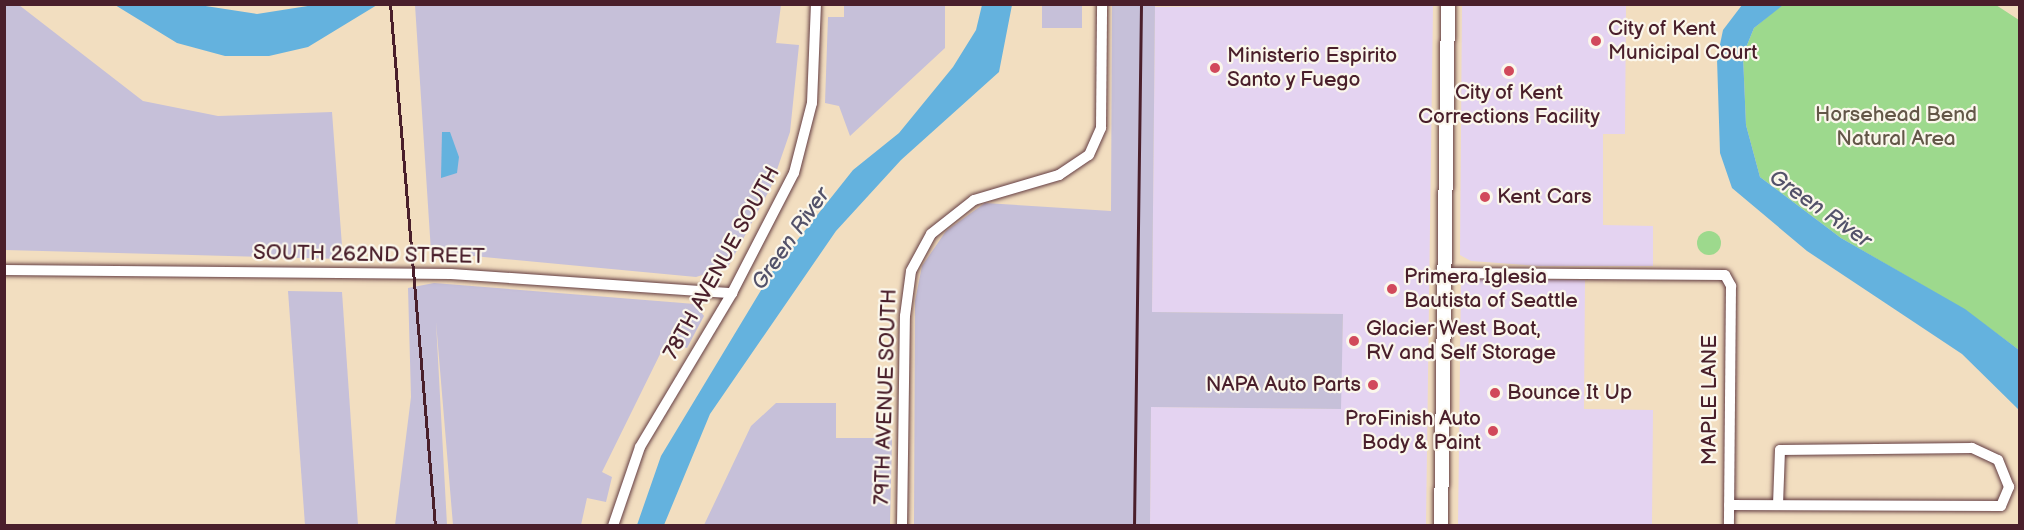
<!DOCTYPE html>
<style>
body{margin:0}
#map{position:relative;width:2024px;height:530px;overflow:hidden;background:#f2dec0;font-family:"Balsamiq Sans",sans-serif}
div>[style]{position:absolute}
[style*='--x']{left:calc(var(--x)*1px);top:calc(var(--y)*1px);width:calc(var(--w)*1px);rotate:calc(var(--a)*1deg)}
.built>*{inset:0;background:#e4d3f1}
.industrial>*{inset:0;background:#c6c0d9}
.green>*{inset:0;background:#9dd98d}
.round{border-radius:50%}
.water>*{inset:0;background:#64b2de}
.roads{filter:drop-shadow(0 0 2px #633c41) drop-shadow(0 0 2px #633c41)}
.minor>*{height:10px;margin:-5px;padding:0 5px;transform-origin:5px;border-radius:5px;background:#fff}
.major>*{height:14px;margin:-7px;padding:0 7px;transform-origin:7px;border-radius:7px;background:#fff}
.rail>*{height:3px;margin:-1.5px;padding:0 1.5px;transform-origin:1.5px;border-radius:1.5px;background:#4a1f2b}
.dots>*{width:16px;height:16px;translate:-50% -50%;box-sizing:border-box;border:3px solid #fbf7ec;border-radius:50%}
span{translate:-50% -50%;white-space:nowrap;text-align:center;line-height:1.15;-webkit-text-stroke:4.5px #fbf7ec;paint-order:stroke}
.poi-label{font-size:21px;color:#4a1f2b}
.left{translate:0 -50%;text-align:left}
.right{translate:-100% -50%;text-align:right}
.park-label{font-size:21px;color:#635748}
.street-label{font-size:21px;color:#4a1f2b}
.water-label{font-size:22px;color:#53526a;font-style:italic}
.frame{position:absolute;inset:0;border:6px solid #4a1f2b;pointer-events:none}
</style>
<div id="map">
<div class="built">
<div style="clip-path:polygon(1433px 5px,1426px 525px,1150px 526px,1151px 407px,1340px 409px,1343px 314px,1152px 312px,1155px 7px)"></div>
<div style="clip-path:polygon(1462px 5px,1626px 5px,1625px 134px,1603px 134px,1603px 225px,1653px 226px,1653px 266px,1539px 266px,1471px 261px,1460px 255px)"></div>
<div style="clip-path:polygon(1461px 279px,1585px 280px,1584px 409px,1653px 410px,1652px 525px,1458px 525px)"></div>
</div>
<div class="industrial">
<div style="clip-path:polygon(5px 4px,19px 5px,143px 101px,218px 116px,332px 112px,343px 259px,5px 250px)"></div>
<div style="clip-path:polygon(415px 5px,781px 5px,776px 43px,799px 45px,790px 132px,771px 187px,728px 267px,696px 277px,431px 252px)"></div>
<div style="clip-path:polygon(844px 5px,945px 5px,945px 48px,850px 136px,839px 106px,825px 103px,828px 17px,844px 17px)"></div>
<div style="clip-path:polygon(1042px 5px,1082px 5px,1082px 28px,1042px 28px)"></div>
<div style="clip-path:polygon(1112px 5px,1155px 5px,1152px 312px,1343px 314px,1341px 409px,1151px 407px,1150px 525px,914px 525px,915px 301px,922px 266px,946px 231px,985px 203px,1111px 211px)"></div>
<div style="clip-path:polygon(434px 283px,695px 304px,704px 316px,687px 348px,666px 342px,602px 472px,612px 477px,606px 502px,587px 498px,581px 525px,453px 525px,436px 322px,447px 525px,395px 525px,411px 397px,408px 288px)"></div>
<div style="clip-path:polygon(288px 291px,342px 292px,358px 525px,305px 525px)"></div>
<div style="clip-path:polygon(776px 403px,836px 403px,836px 438px,892px 438px,890px 525px,704px 525px,751px 426px)"></div>
</div>
<div class="green">
<div style="clip-path:polygon(1783px 4px,1996px 5px,2019px 20px,2019px 350px,1965px 310px,1841px 238px,1760px 177px,1746px 125px,1743px 55px,1754px 28px)"></div>
<div class="round" style="left:1697px;top:231px;width:24px;height:24px"></div>
</div>
<div class="water">
<div style="clip-path:polygon(115px 5px,199px 5px,257px 14px,314px 5px,377px 5px,308px 47px,269px 56px,225px 56px,177px 43px)"></div>
<div style="clip-path:polygon(982px 5px,1012px 5px,999px 72px,901px 160px,836px 231px,710px 414px,664px 525px,637px 525px,661px 456px,772px 272px,853px 170px,899px 133px,953px 67px,976px 30px)"></div>
<div style="clip-path:polygon(1742px 5px,1783px 5px,1754px 28px,1743px 55px,1746px 125px,1760px 177px,1841px 238px,1965px 309px,2019px 350px,2019px 410px,1962px 354px,1807px 251px,1732px 188px,1720px 153px,1717px 59px,1723px 30px)"></div>
<div style="clip-path:polygon(442px 132px,450px 132px,459px 157px,457px 173px,441px 178px)"></div>
</div>
<div class="roads">
<div class="minor">
<div style="--x:4;--y:270;--w:447;--a:0.5"></div>
<div style="--x:451;--y:274;--w:282;--a:3.9"></div>
<div style="--x:1443;--y:273;--w:282;--a:0.4"></div>
<div style="--x:1725;--y:275;--w:13;--a:61"></div>
<div style="--x:1731;--y:286;--w:240;--a:90.5"></div>
<div style="--x:1729;--y:505;--w:272;--a:0.2"></div>
<div style="--x:2001;--y:506;--w:21;--a:-67"></div>
<div style="--x:2009;--y:487;--w:29;--a:-112"></div>
<div style="--x:1998;--y:460;--w:29;--a:-155"></div>
<div style="--x:1972;--y:448;--w:192;--a:179.4"></div>
<div style="--x:1780;--y:450;--w:54;--a:92.1"></div>
<div style="--x:613;--y:526;--w:83;--a:-71.1"></div>
<div style="--x:640;--y:447;--w:179;--a:-59.1"></div>
<div style="--x:732;--y:293;--w:135;--a:-62.7"></div>
<div style="--x:794;--y:173;--w:72;--a:-75.6"></div>
<div style="--x:812;--y:103;--w:99;--a:-87.7"></div>
<div style="--x:902;--y:526;--w:210;--a:-89.2"></div>
<div style="--x:905;--y:316;--w:45;--a:-82.4"></div>
<div style="--x:911;--y:271;--w:42;--a:-61.6"></div>
<div style="--x:931;--y:234;--w:55;--a:-38.3"></div>
<div style="--x:974;--y:200;--w:89;--a:-16.4"></div>
<div style="--x:1059;--y:175;--w:36;--a:-34"></div>
<div style="--x:1089;--y:155;--w:30;--a:-66"></div>
<div style="--x:1101;--y:128;--w:124;--a:-89.5"></div>
</div>
<div class="major">
<div style="--x:1441;--y:526;--w:522;--a:-89.23"></div>
</div>
</div>
<div class="rail">
<div style="--x:390;--y:4;--w:524;--a:85.07"></div>
<div style="--x:1134;--y:526;--w:522;--a:-89.23"></div>
</div>
<div class="dots">
<div style="left:1596px;top:41px;background:#d1495b"></div>
<div style="left:1215px;top:68px;background:#d1495b"></div>
<div style="left:1509px;top:71px;background:#d1495b"></div>
<div style="left:1485px;top:197px;background:#d1495b"></div>
<div style="left:1392px;top:289px;background:#d1495b"></div>
<div style="left:1354px;top:341px;background:#d1495b"></div>
<div style="left:1373px;top:385px;background:#d1495b"></div>
<div style="left:1495px;top:393px;background:#d1495b"></div>
<div style="left:1493px;top:431px;background:#d1495b"></div>
</div>
<div class="poi-label">
<span class="left" style="left:1608px;top:41px">City of Kent<br>Municipal Court</span>
<span class="left" style="left:1227px;top:68px">Ministerio Espirito<br>Santo y Fuego</span>
<span style="left:1509px;top:105px">City of Kent<br>Corrections Facility</span>
<span class="left" style="left:1497px;top:197px">Kent Cars</span>
<span class="left" style="left:1404px;top:289px">Primera Iglesia<br>Bautista of Seattle</span>
<span class="left" style="left:1366px;top:341px">Glacier West Boat,<br>RV and Self Storage</span>
<span class="right" style="left:1361px;top:385px">NAPA Auto Parts</span>
<span class="left" style="left:1507px;top:393px">Bounce It Up</span>
<span class="right" style="left:1481px;top:431px">ProFinish Auto<br>Body &amp; Paint</span>
</div>
<div class="park-label">
<span style="left:1896px;top:127px">Horsehead Bend<br>Natural Area</span>
</div>
<div class="street-label">
<span style="left:369px;top:255px;rotate:1deg">SOUTH 262ND STREET</span>
<span style="left:722px;top:263px;rotate:-61deg">78TH AVENUE SOUTH</span>
<span style="left:886px;top:397px;rotate:-88deg">79TH AVENUE SOUTH</span>
<span style="left:1710px;top:400px;rotate:-90deg">MAPLE LANE</span>
</div>
<div class="water-label">
<span style="left:1820px;top:209px;rotate:35deg">Green River</span>
<span style="left:791px;top:239px;rotate:-55deg">Green River</span>
</div>
<div class="frame"></div>
</div>
